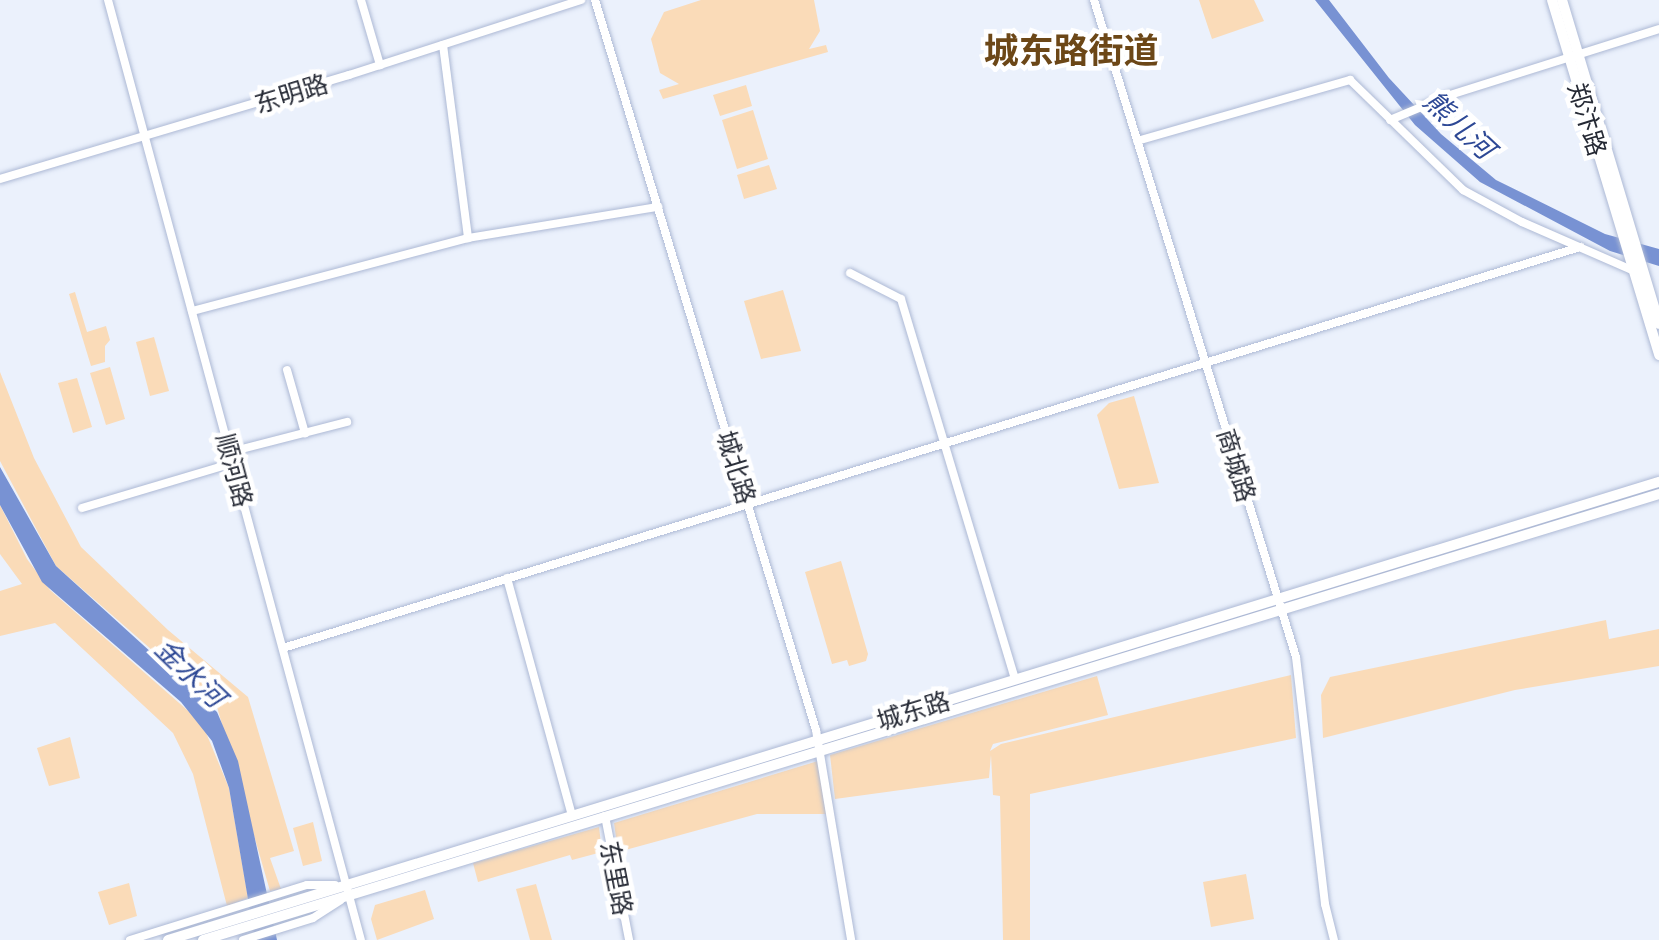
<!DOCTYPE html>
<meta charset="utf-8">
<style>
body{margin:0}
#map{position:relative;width:1659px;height:940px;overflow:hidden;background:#ebf1fc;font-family:Lato,"Noto Sans SC",sans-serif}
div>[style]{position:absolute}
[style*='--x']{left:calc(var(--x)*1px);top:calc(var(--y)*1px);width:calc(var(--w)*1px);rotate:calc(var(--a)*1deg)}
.green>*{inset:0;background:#fadbb8}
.water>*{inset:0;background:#7892d3}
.roads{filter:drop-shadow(0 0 2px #adb9d5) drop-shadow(0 0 2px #adb9d5)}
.minor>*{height:8px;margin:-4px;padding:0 4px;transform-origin:4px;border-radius:4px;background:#fff}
.major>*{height:10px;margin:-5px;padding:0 5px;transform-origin:5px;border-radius:5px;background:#fff}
span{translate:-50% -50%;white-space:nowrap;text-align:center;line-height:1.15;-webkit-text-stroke:9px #fff;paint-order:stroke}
.street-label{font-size:25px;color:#252934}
.water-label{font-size:28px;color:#2d4895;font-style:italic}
.district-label{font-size:35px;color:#6c4717;font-weight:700}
</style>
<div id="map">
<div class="green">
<div style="clip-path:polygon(701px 0,814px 0,820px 31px,809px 49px,826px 45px,828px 52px,663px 99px,659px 90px,679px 84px,660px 73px,651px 39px,664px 12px)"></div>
<div style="clip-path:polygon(1199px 0,1254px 0,1264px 21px,1212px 39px)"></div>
<div style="clip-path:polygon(746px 85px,752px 106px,720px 116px,713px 95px)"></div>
<div style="clip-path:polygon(753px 110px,768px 159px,737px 169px,722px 120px)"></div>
<div style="clip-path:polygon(769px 165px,777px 189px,744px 199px,737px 175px)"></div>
<div style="clip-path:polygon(783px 290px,801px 351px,761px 359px,744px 301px)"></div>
<div style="clip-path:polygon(75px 292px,87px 332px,106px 326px,110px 340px,105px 346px,105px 362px,91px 366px,69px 294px)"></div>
<div style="clip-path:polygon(154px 337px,169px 391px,150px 396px,136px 342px)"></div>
<div style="clip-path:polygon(110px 367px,125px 419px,106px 425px,90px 373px)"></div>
<div style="clip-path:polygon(0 372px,34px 458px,81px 547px,168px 630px,248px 697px,294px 851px,270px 858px,281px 889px,270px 891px,217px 707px,56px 566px,0 461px)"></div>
<div style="clip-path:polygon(77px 378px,92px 427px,73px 433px,58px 383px)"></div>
<div style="clip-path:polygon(1134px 396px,1159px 483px,1119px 489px,1097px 415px,1109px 403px)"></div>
<div style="clip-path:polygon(0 505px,27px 559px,50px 590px,202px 723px,229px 788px,248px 898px,227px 906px,193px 774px,173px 733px,55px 623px,0 636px,0 591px,22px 584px,0 554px)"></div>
<div style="clip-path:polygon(841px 561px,868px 654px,866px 661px,849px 666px,847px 660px,832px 664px,805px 572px)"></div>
<div style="clip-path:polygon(1606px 620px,1609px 639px,1659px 629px,1659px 666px,1515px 690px,1323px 738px,1321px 695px,1330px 677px)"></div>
<div style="clip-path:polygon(1291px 675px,1296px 738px,1030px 794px,1030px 940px,1003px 940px,1000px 796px,993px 795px,991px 755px,989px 778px,835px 799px,830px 755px,1097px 676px,1108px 715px,993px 744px,990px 751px,1001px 744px)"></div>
<div style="clip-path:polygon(70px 737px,80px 778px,49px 786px,37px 748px)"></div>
<div style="clip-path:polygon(818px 761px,826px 814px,757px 814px,618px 852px,614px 823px)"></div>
<div style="clip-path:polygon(313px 822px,322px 861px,303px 866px,293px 828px)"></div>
<div style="clip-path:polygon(599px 827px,602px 852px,572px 860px,570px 855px,478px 882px,473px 863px)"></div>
<div style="clip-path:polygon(1246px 874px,1254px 919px,1211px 927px,1203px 882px)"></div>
<div style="clip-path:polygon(129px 883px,137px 916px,109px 925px,98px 892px)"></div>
<div style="clip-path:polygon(536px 884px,552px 940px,530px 940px,516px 889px)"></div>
<div style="clip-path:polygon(425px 890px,434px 919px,377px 940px,371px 919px,375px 905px)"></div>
</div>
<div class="water">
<div style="clip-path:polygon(1315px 0,1329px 0,1389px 78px,1441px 134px,1496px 180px,1605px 234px,1659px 249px,1659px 266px,1610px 251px,1480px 182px,1415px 125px)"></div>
<div style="clip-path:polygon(0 467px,56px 566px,217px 712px,238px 761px,277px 940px,255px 940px,229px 788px,212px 741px,181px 702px,42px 582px,0 505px)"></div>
</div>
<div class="roads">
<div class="minor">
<div style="--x:108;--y:0;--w:973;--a:74.94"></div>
<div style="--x:361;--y:0;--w:68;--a:73.7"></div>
<div style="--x:595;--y:0;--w:763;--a:73.16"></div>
<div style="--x:816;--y:730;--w:213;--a:80.5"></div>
<div style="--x:1094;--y:0;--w:687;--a:72.91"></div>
<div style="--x:1296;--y:657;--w:249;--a:83.3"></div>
<div style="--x:1325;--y:904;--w:37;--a:76"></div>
<div style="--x:443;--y:45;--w:195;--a:82.6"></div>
<div style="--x:1390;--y:120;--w:65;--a:-22.6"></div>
<div style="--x:1450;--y:95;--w:219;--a:-17.5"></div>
<div style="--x:1137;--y:141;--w:222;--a:-16"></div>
<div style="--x:1350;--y:80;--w:158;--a:44.2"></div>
<div style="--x:1463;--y:190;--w:67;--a:28.5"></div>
<div style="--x:1522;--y:222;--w:122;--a:23.6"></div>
<div style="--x:0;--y:179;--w:364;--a:-16.6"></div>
<div style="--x:349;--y:75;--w:244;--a:-17.9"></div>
<div style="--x:850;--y:273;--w:57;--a:27"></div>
<div style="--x:901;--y:299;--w:397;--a:73.3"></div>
<div style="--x:192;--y:311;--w:285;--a:-14.8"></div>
<div style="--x:468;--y:238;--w:193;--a:-9.3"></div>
<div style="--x:287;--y:370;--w:66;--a:74.1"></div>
<div style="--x:230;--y:452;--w:121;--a:-14.4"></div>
<div style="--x:82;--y:508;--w:158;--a:-16.6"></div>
<div style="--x:507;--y:578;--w:246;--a:74.7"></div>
<div style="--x:283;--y:648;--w:1358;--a:-17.18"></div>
<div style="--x:605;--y:816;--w:126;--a:79"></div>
<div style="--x:130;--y:940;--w:185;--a:-17.3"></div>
<div style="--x:307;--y:885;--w:28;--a:0"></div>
<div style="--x:243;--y:940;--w:73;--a:-17.4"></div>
<div style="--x:313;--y:918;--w:33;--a:-33"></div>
</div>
<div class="major">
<div style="--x:1552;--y:0;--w:371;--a:73.2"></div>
<div style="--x:1562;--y:0;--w:338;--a:73.3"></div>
<div style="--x:168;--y:940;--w:1560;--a:-17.08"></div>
<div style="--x:203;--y:940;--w:1523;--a:-17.03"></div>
</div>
</div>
<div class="street-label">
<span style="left:291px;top:93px;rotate:-17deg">东明路</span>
<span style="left:1588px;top:119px;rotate:73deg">郑汴路</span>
<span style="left:1237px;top:465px;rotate:73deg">商城路</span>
<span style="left:737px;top:467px;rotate:73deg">城北路</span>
<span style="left:235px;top:470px;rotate:75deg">顺河路</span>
<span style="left:913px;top:710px;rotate:-17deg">城东路</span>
<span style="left:617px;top:878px;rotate:79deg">东里路</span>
</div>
<div class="water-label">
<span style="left:1460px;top:124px;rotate:43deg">熊儿河</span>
<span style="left:191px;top:672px;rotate:44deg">金水河</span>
</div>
<div class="district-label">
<span style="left:1071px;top:49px">城东路街道</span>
</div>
</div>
